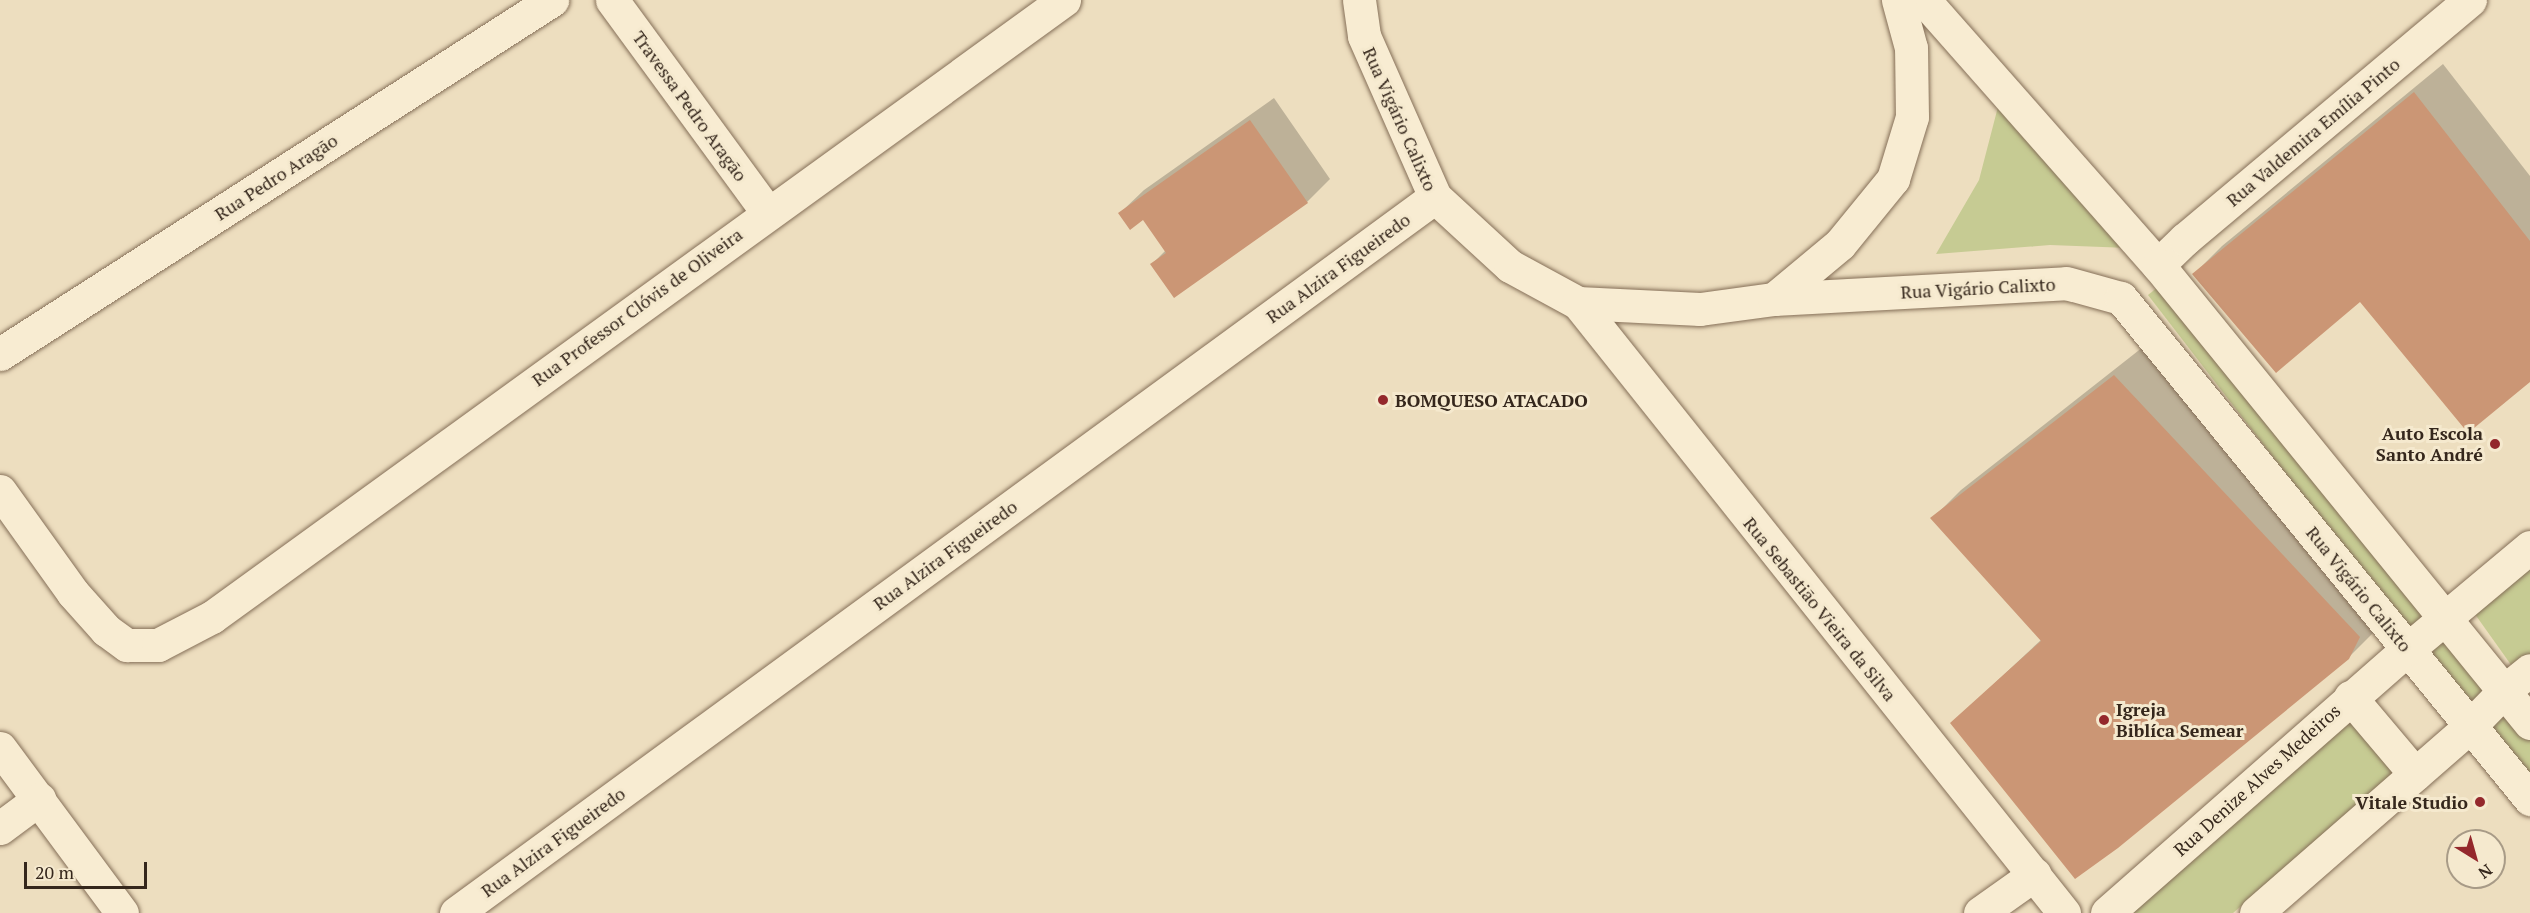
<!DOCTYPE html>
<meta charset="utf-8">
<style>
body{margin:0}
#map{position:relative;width:2530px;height:913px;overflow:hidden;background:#eddebf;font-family:"PT Serif",serif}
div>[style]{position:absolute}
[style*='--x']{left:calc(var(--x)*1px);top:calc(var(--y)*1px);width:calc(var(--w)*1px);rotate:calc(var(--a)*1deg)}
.green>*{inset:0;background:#c6cb93}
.shadow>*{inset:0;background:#0003}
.building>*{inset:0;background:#cb9675}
.roads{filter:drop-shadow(0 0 2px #856f58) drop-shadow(0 0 2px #856f58)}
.street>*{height:33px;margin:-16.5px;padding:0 16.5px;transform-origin:16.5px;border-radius:16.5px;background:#f8ecd2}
.secondary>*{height:33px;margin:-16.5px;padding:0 16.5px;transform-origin:16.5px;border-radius:16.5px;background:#f8ecd2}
.dots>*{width:16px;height:16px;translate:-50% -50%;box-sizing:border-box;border:3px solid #f5e9ce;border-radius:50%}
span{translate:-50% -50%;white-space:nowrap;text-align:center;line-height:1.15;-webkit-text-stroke:6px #f5e9ce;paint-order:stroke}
.street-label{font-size:18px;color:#35271c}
.poi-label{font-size:18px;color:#35271c;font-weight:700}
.left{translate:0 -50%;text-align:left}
.right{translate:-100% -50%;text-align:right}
.north{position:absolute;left:2446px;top:829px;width:60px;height:60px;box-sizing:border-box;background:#f5e9ce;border:2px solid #a89b87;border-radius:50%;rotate:143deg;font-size:16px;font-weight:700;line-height:24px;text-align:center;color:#35271c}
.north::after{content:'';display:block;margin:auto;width:21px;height:27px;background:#94282c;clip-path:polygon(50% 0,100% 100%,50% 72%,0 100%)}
.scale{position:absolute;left:24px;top:862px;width:123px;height:27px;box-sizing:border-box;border:3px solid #35271c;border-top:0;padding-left:8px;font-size:18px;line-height:21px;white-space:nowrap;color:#35271c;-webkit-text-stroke:4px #f5e9ce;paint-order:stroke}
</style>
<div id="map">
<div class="green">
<div style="clip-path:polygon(2000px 99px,2129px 248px,2050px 245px,1936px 254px,1979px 180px)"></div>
<div style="clip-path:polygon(2164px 282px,2530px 720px,2530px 780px,2400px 622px,2148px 295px)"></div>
<div style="clip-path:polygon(2530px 562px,2530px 656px,2514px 669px,2472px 610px)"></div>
<div style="clip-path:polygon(2347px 716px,2397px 773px,2233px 913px,2120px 913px)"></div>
</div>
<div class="shadow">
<div style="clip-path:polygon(2443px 64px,2530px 176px,2530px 380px,2360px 299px,2194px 274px,2222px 246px)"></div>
<div style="clip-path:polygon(1274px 98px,1330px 179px,1307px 202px,1175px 296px,1152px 264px,1166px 250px,1144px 218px,1120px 213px,1144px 190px)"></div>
<div style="clip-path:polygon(2143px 347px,2377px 629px,2348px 658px,1952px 723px,2042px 639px,1933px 518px,1961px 490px)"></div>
</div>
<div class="building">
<div style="clip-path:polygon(2414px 92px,2530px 241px,2530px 382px,2468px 433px,2360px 302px,2276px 373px,2192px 274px)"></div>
<div style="clip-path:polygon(1250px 120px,1308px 203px,1174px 298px,1150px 264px,1166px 253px,1143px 220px,1130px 230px,1118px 213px)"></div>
<div style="clip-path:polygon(2114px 375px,2360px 637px,2349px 659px,2118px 848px,2075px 879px,1950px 723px,2041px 641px,1930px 518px)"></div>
</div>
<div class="roads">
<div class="street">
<div style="--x:612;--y:0;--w:263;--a:53.8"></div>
<div style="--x:2158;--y:265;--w:37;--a:-44"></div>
<div style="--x:2185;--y:239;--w:372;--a:-40"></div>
<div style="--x:1578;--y:303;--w:780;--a:51.45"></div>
<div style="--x:0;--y:354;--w:656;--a:-32.67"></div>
<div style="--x:0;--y:491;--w:125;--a:54.4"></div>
<div style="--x:73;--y:593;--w:50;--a:48.3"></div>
<div style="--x:106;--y:630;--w:26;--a:36"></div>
<div style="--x:127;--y:645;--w:31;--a:0"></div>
<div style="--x:158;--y:645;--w:61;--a:-27.4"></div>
<div style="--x:212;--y:617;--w:1052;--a:-35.91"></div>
<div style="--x:2350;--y:697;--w:101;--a:49.8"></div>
<div style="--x:0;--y:748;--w:205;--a:53.5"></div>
<div style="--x:0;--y:828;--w:49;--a:-36.6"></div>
<div style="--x:456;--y:913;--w:1213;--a:-36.18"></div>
<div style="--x:1980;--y:913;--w:67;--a:-35.3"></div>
<div style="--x:2107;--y:913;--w:400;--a:-41.3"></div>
<div style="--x:2256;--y:913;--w:283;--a:-41.1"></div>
</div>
<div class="secondary">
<div style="--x:1359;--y:0;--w:36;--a:82"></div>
<div style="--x:1364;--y:36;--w:176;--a:66.2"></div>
<div style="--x:1435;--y:197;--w:102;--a:42.6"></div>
<div style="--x:1510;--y:266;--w:77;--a:28.6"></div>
<div style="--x:1578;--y:303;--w:122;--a:2.8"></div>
<div style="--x:1700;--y:309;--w:75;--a:-7.7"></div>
<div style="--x:1774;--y:299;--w:292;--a:-3.1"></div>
<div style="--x:2066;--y:283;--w:57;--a:15.3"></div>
<div style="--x:2121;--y:298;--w:647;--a:50.77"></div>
<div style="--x:1924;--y:0;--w:354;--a:48.6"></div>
<div style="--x:2158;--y:265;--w:590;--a:50.92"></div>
<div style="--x:1774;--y:299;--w:86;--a:-39.8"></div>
<div style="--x:1840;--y:244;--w:84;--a:-50.8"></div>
<div style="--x:1893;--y:179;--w:65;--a:-73"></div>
<div style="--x:1912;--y:117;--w:69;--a:-90.8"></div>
<div style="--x:1911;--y:48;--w:50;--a:-105.2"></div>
<div style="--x:2408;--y:649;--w:159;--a:-39.9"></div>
<div style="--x:2469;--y:727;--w:50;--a:-45.8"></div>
<div style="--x:2504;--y:691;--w:33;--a:-39"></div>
</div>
</div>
<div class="dots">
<div style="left:1383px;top:400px;background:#94282c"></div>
<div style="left:2495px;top:444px;background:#94282c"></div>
<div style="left:2104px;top:720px;background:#94282c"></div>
<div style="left:2480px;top:802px;background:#94282c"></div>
</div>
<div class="street-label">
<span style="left:690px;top:106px;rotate:54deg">Travessa Pedro Aragão</span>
<span style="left:1400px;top:119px;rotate:66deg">Rua Vigário Calixto</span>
<span style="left:2313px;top:132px;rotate:-40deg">Rua Valdemira Emília Pinto</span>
<span style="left:276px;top:177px;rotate:-33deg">Rua Pedro Aragão</span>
<span style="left:1338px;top:268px;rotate:-36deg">Rua Alzira Figueiredo</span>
<span style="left:1978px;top:288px;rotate:-3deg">Rua Vigário Calixto</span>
<span style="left:637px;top:307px;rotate:-36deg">Rua Professor Clóvis de Oliveira</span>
<span style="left:945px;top:555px;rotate:-36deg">Rua Alzira Figueiredo</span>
<span style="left:2359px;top:589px;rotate:51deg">Rua Vigário Calixto</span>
<span style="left:1820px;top:609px;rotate:51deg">Rua Sebastião Vieira da Silva</span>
<span style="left:2257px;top:780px;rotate:-42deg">Rua Denize Alves Medeiros</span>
<span style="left:553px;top:842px;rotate:-36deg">Rua Alzira Figueiredo</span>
</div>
<div class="poi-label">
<span class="left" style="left:1395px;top:400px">BOMQUESO ATACADO</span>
<span class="right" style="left:2483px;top:444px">Auto Escola<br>Santo André</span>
<span class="left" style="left:2116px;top:720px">Igreja<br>Biblíca Semear</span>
<span class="right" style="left:2468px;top:802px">Vitale Studio</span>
</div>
<div class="north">N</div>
<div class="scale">20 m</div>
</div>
